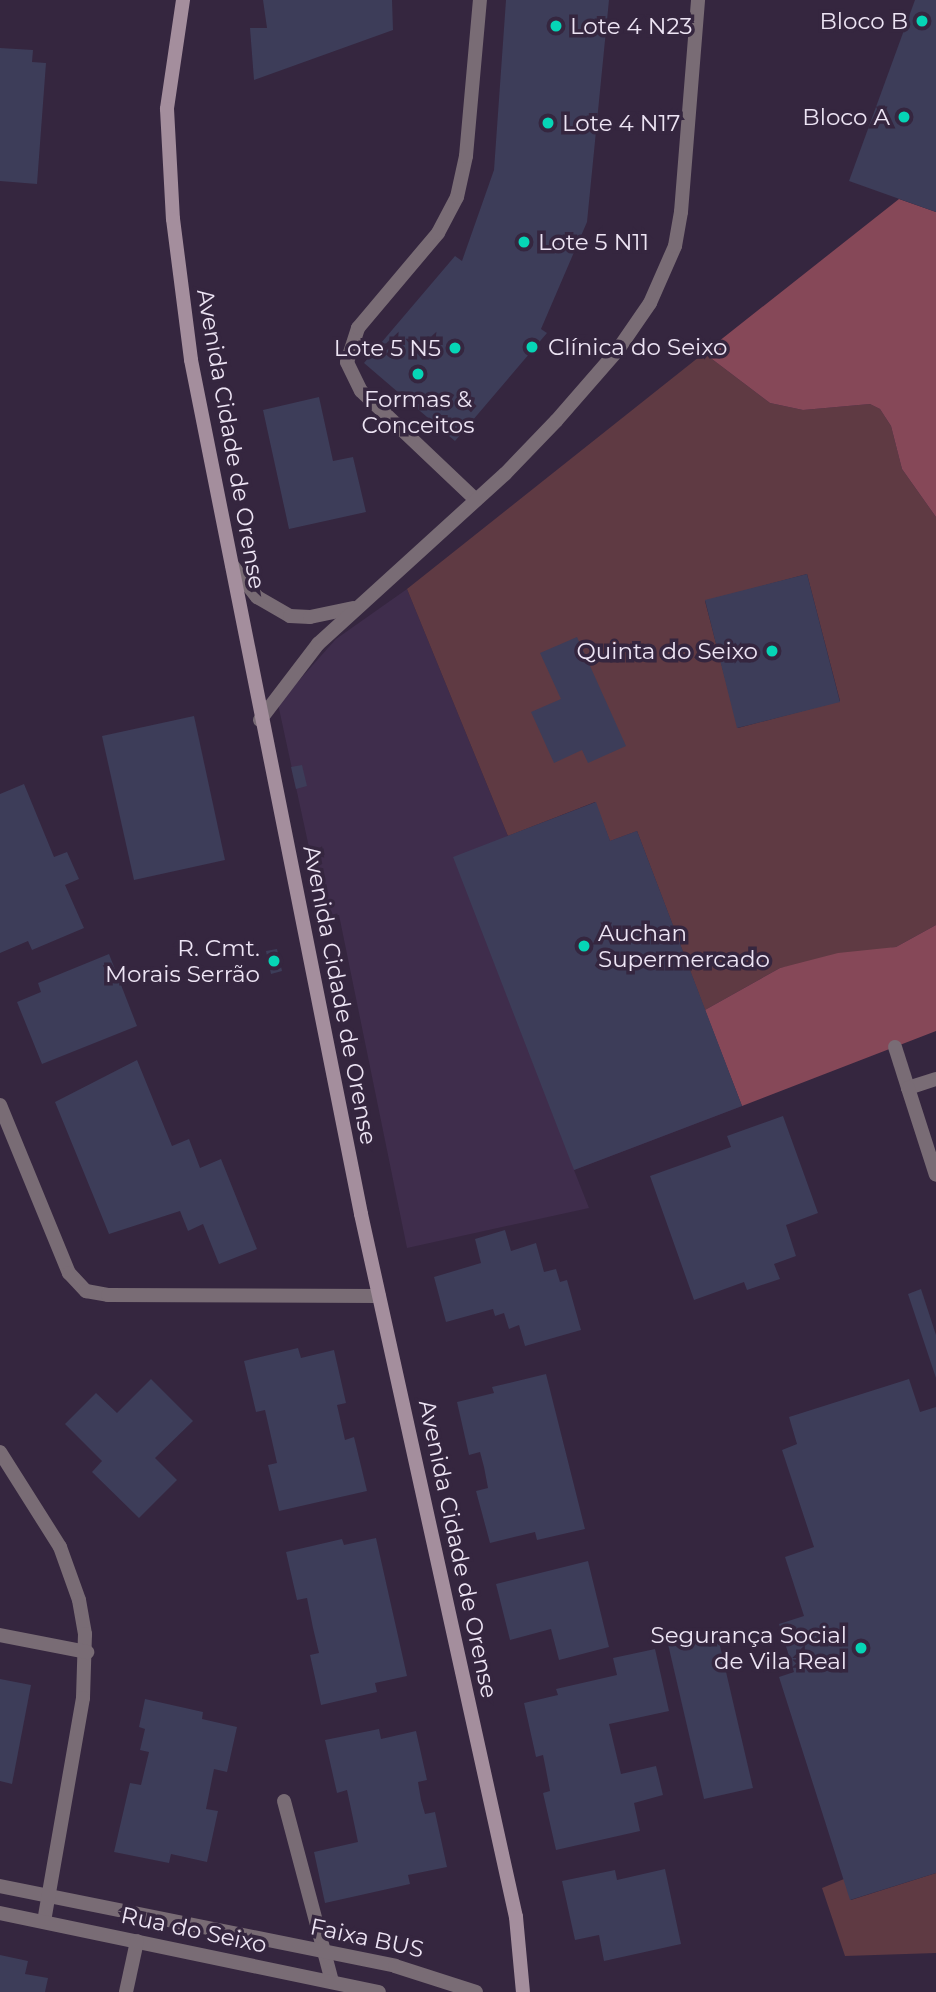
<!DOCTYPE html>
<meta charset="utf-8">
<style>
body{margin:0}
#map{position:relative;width:936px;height:1992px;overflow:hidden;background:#35263f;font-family:Montserrat,sans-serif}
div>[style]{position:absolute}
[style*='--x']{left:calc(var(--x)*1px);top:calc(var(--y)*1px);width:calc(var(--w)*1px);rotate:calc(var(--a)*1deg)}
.built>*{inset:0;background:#3f2d4c}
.green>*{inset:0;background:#5f3a43}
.forest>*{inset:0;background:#864858}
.building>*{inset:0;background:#3d3d59}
.lane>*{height:14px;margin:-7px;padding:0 7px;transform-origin:7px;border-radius:7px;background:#796c75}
.street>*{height:14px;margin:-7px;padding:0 7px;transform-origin:7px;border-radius:7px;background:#796c75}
.secondary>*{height:14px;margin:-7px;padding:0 7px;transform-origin:7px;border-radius:7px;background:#a48e9d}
.dots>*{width:19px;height:19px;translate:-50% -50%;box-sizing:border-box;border:4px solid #35263f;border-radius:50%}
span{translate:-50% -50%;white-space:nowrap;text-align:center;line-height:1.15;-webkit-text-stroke:7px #35263f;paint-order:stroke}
.poi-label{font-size:23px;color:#ede4f4}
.right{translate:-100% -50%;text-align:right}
.left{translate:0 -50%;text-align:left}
.street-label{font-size:23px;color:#ede4f4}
</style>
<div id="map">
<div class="built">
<div style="clip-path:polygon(407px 589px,508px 836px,596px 802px,637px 831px,742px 1106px,574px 1170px,589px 1208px,407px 1248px,339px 915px,324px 917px,278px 704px,336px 639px)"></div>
</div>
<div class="green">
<div style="clip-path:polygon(evenodd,704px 353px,770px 403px,803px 410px,870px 404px,880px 409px,891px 426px,902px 469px,936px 517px,936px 925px,896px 947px,780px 968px,705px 1010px,637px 831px,610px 841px,595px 802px,508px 836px,407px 589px,704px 353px,807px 574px,840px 701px,738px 728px,705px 601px,807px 574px)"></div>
<div style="clip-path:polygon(936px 1873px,936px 1953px,845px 1956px,822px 1888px,844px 1879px,851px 1900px)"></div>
</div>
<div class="forest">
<div style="clip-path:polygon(899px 199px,936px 212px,936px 517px,902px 469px,891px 426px,880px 409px,870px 404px,803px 410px,770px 403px,704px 353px)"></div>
<div style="clip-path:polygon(936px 925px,936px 1031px,742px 1106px,705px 1010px,780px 968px,838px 953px,896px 947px)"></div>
</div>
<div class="building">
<div style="clip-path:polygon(263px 0,392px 0,393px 30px,254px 80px,250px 28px,267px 28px)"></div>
<div style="clip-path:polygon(506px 0,609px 0,587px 222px,541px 329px,547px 333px,455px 441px,364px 363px,455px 256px,462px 261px,494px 170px)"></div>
<div style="clip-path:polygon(915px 0,936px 0,936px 212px,849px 181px)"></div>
<div style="clip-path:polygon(0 48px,33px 50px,32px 62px,46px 63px,37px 184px,0 181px)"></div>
<div style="clip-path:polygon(319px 397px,333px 461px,353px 457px,366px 512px,289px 529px,263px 410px)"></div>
<div style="clip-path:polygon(807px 574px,840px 702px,737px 728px,705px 600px)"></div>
<div style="clip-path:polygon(577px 637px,626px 746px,588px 763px,582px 750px,554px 763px,531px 712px,561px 699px,540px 653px)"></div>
<div style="clip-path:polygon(194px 716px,225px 860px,134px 880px,102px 736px)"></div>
<div style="clip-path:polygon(302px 765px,307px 786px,296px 789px,291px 767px)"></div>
<div style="clip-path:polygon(24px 784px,54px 857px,67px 852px,79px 879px,65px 885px,84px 928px,32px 950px,28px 941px,0 953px,0 794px)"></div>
<div style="clip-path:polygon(596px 802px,610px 841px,637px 831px,742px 1106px,574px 1170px,453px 857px)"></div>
<div style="clip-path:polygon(277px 949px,282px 971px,271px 974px,266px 951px)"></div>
<div style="clip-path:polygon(109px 954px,137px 1026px,42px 1064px,17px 1002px,41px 992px,38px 983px)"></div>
<div style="clip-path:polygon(137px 1060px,172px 1146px,189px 1139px,200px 1168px,221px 1159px,257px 1249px,219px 1264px,203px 1224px,188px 1231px,180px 1211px,109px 1234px,55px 1102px)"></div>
<div style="clip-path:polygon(783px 1116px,818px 1213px,786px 1225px,796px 1256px,774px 1264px,780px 1279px,747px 1290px,744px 1282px,694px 1300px,650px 1176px,731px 1147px,727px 1136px)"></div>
<div style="clip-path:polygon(505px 1230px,511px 1251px,536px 1243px,544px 1272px,556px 1269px,560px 1282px,567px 1280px,581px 1330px,525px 1346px,519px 1325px,509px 1329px,504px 1313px,495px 1316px,493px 1309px,446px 1322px,434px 1277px,481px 1263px,475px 1239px)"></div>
<div style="clip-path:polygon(921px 1289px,936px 1335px,936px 1378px,908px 1294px)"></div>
<div style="clip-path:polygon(298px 1348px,301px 1358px,334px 1350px,346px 1403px,337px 1405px,345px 1440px,354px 1437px,367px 1491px,279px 1511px,268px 1465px,277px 1463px,265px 1410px,256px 1412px,244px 1361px)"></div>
<div style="clip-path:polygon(546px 1374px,585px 1529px,537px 1540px,535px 1532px,490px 1543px,476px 1491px,488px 1488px,484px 1467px,480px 1452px,469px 1455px,457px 1402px,494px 1393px,492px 1387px)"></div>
<div style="clip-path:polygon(151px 1379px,193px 1421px,155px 1458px,177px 1480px,139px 1518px,92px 1472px,102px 1461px,65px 1424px,96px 1393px,117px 1413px)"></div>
<div style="clip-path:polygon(909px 1379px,920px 1412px,936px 1407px,936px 1873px,850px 1900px,779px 1677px,794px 1672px,779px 1624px,804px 1616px,785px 1557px,814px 1547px,782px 1450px,797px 1444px,789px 1417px)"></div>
<div style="clip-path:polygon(376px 1538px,407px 1676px,375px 1683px,377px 1692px,321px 1705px,310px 1655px,319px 1653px,313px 1628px,307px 1598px,297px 1600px,286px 1552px,342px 1539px,344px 1545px)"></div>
<div style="clip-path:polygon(588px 1561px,609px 1647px,559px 1660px,551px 1629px,510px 1640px,496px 1584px)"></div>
<div style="clip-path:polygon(717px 1633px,753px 1788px,704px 1799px,668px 1644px)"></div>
<div style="clip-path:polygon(655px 1649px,669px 1711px,609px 1724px,621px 1774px,656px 1766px,663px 1795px,634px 1803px,640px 1831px,556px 1850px,543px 1793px,550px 1791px,546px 1770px,543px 1755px,536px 1757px,524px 1703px,558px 1695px,556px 1689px,617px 1675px,613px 1658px)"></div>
<div style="clip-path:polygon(0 1679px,31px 1685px,12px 1784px,0 1781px)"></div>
<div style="clip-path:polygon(145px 1699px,203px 1712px,202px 1719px,237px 1727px,227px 1772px,214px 1769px,206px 1809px,218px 1811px,207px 1862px,171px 1854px,169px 1863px,114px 1852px,130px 1783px,141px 1785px,149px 1752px,140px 1750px,145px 1729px,139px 1727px)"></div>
<div style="clip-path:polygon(379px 1729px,381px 1739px,416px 1731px,427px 1780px,418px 1782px,421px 1800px,425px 1814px,435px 1812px,447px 1867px,408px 1875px,410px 1884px,325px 1903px,314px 1852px,358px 1842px,347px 1790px,337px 1793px,325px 1740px)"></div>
<div style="clip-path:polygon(665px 1869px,681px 1944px,604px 1961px,599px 1935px,575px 1940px,562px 1881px,615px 1870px,617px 1880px)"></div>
<div style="clip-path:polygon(0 1955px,28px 1961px,25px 1974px,48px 1978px,45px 1992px,0 1992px)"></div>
</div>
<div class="lane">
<div style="--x:476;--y:500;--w:158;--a:-136.5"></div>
<div style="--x:361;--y:391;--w:32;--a:-116"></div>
<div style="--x:347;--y:362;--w:36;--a:-72"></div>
<div style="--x:358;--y:328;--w:124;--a:-49.9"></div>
<div style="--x:438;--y:233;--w:41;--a:-62.2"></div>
<div style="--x:457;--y:197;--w:42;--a:-77.6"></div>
<div style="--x:466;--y:156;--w:157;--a:-84.9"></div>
<div style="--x:895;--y:1047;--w:43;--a:72.4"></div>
<div style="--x:908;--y:1088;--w:29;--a:-18"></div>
<div style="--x:284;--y:1801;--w:187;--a:75.1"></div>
<div style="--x:0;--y:1886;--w:403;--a:11.4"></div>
<div style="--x:395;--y:1966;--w:85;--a:17.8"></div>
</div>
<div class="street">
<div style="--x:232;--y:565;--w:41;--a:52"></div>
<div style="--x:257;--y:597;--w:38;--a:30"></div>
<div style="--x:290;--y:616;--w:20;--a:3"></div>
<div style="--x:310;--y:617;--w:44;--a:-11.8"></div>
<div style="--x:260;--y:720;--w:96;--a:-52.7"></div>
<div style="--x:318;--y:644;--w:253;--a:-42.3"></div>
<div style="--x:505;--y:474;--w:74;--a:-46.1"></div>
<div style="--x:556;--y:421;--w:93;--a:-48.9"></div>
<div style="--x:617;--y:351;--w:58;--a:-55.5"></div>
<div style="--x:650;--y:303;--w:62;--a:-66.3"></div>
<div style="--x:675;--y:246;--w:35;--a:-80"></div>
<div style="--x:681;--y:212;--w:213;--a:-85.4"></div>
<div style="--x:908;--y:1088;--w:91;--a:72.2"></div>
<div style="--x:0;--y:1105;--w:182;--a:67.7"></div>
<div style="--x:69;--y:1273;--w:25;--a:47"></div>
<div style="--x:86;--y:1291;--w:22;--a:10"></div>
<div style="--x:108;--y:1295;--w:271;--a:0.2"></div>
<div style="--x:0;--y:1452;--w:112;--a:57.7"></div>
<div style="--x:60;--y:1547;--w:56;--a:70.3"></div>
<div style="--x:79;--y:1600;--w:35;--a:80"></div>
<div style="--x:85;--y:1634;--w:64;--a:91.8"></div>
<div style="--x:83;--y:1698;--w:227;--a:99.9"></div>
<div style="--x:0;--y:1635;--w:89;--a:11.1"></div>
<div style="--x:0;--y:1913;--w:387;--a:11.8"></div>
<div style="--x:126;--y:1992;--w:52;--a:-77.8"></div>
</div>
<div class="secondary">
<div style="--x:183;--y:0;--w:110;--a:98.4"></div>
<div style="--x:167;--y:109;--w:110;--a:86.9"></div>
<div style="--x:173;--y:219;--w:142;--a:82.7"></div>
<div style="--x:191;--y:360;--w:871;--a:78.74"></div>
<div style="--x:361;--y:1214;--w:720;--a:77.57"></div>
<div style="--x:516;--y:1917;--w:75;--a:84.7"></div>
</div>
<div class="dots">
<div style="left:922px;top:21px;background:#06d5b6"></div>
<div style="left:556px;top:26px;background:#06d5b6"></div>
<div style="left:904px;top:117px;background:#06d5b6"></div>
<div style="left:548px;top:123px;background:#06d5b6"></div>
<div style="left:524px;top:242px;background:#06d5b6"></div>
<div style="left:532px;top:347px;background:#06d5b6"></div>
<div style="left:455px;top:348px;background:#06d5b6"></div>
<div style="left:418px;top:374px;background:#06d5b6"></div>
<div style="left:772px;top:651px;background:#06d5b6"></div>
<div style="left:584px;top:946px;background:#06d5b6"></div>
<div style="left:274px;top:961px;background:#06d5b6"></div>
<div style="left:861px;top:1648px;background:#06d5b6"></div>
</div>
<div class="poi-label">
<span class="right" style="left:908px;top:21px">Bloco B</span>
<span class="left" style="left:570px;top:26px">Lote 4 N23</span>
<span class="right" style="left:890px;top:117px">Bloco A</span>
<span class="left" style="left:562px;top:123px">Lote 4 N17</span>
<span class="left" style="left:538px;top:242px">Lote 5 N11</span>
<span class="left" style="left:548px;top:347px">Clínica do Seixo</span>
<span class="right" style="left:441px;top:348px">Lote 5 N5</span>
<span style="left:418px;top:412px">Formas &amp;<br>Conceitos</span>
<span class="right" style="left:758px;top:651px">Quinta do Seixo</span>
<span class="left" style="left:598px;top:946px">Auchan<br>Supermercado</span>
<span class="right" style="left:260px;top:961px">R. Cmt.<br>Morais Serrão</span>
<span class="right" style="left:847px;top:1648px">Segurança Social<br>de Vila Real</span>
</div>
<div class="street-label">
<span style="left:231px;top:439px;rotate:80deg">Avenida Cidade de Orense</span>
<span style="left:340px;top:995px;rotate:79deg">Avenida Cidade de Orense</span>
<span style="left:458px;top:1549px;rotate:78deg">Avenida Cidade de Orense</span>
<span style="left:194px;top:1930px;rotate:12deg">Rua do Seixo</span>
<span style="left:367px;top:1938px;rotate:12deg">Faixa BUS</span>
</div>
</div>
